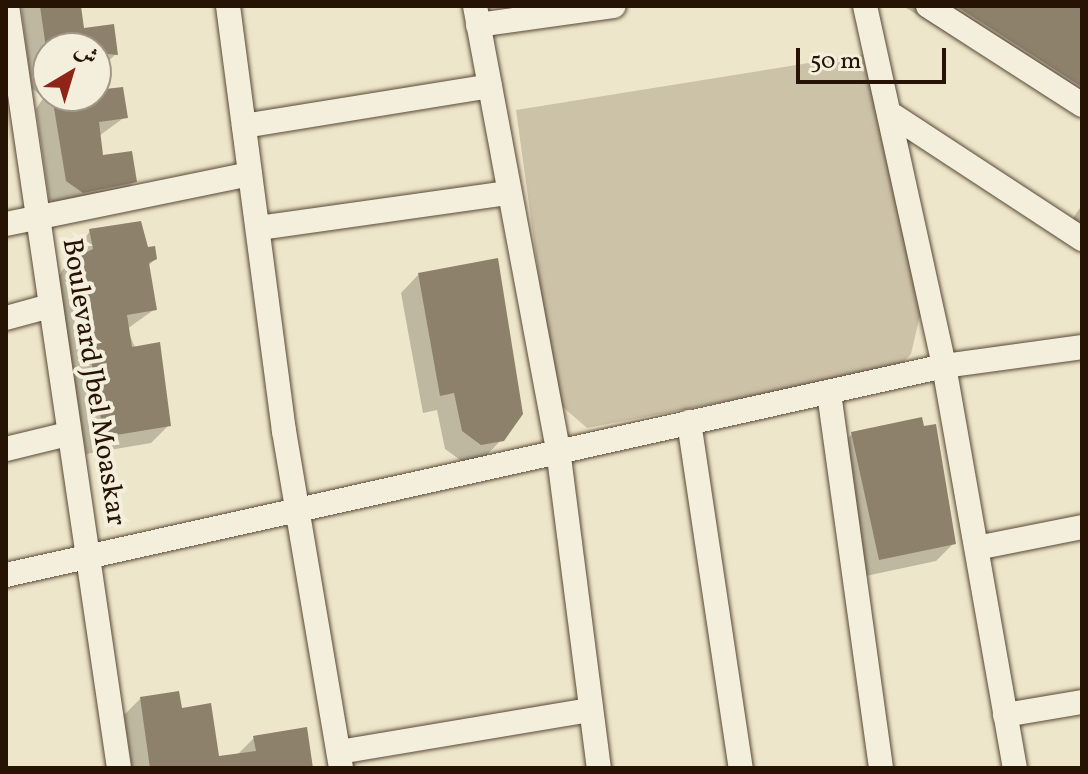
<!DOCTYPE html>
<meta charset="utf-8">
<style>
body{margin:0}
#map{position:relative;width:1088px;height:774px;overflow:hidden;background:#eee6ca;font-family:Vollkorn,Amiri,serif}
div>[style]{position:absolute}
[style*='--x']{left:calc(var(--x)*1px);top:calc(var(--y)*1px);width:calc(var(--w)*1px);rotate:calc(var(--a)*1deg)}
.green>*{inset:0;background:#ccc2a8}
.shadow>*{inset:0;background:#0003}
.building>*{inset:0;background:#8e816b}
.roads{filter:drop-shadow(0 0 2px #594836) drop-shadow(0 0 2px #594836)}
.minor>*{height:24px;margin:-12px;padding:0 12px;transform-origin:12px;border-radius:12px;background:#f4efdd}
span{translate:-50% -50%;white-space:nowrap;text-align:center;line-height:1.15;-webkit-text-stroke:8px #f4efdd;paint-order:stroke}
.street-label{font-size:28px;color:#271304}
.frame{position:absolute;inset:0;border:8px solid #271304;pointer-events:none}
.north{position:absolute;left:32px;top:32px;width:80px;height:80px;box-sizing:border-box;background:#f4efdd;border:2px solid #a29786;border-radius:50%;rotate:38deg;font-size:22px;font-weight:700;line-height:32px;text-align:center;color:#271304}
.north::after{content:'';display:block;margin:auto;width:28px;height:36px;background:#8f2418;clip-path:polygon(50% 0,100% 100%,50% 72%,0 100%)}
.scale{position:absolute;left:796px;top:48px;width:150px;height:36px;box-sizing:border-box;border:4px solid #271304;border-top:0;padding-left:10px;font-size:24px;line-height:28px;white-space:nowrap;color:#271304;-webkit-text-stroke:6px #f4efdd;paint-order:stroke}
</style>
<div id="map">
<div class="green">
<div style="clip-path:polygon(871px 53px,921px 311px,911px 354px,897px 369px,587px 428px,556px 401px,516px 110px)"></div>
</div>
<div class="shadow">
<div style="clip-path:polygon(21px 6px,91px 6px,79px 8px,82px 30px,116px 54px,96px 72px,96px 48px,48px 48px,48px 96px,96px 92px,125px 117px,99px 136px,102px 157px,135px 181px,117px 199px,65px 210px,49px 199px,36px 109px,44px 97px,32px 89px)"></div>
<div style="clip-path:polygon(903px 6px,1082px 6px,1082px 117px,1072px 110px)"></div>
<div style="clip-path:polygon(1082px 205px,1082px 253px,1061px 236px)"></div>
<div style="clip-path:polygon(90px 231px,146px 249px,155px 259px,148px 266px,155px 309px,127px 329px,169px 425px,151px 443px,86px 454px,57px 278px)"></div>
<div style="clip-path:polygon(418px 275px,502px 439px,484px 458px,463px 462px,445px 449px,437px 410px,423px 413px,401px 293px)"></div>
<div style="clip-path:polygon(852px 434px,954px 543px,936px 561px,861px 577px,835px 451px)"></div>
<div style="clip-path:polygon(140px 699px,180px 710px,218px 759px,238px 754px,254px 738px,311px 768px,132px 768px,124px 715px)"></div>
</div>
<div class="building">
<div style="clip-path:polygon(40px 6px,81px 6px,84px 28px,114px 24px,118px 55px,46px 48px)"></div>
<div style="clip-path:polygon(956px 6px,1082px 6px,1082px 87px)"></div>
<div style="clip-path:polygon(123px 87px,128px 118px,99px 122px,103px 155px,132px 151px,137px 182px,83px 193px,66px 181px,52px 96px,96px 96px,96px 90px)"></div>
<div style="clip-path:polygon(141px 221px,148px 247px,155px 246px,157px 259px,149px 263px,157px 310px,127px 315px,132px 347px,160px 342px,171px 426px,104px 437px,74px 258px,93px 249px,89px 229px)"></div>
<div style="clip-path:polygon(498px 258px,523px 414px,504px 441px,481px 445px,462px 431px,454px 393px,440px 396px,418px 273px)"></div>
<div style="clip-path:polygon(922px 417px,924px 426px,936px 424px,956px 544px,879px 560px,851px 432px)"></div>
<div style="clip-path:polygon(179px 691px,182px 708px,211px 703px,219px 756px,256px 751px,253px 736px,307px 727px,313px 768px,150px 768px,140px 697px)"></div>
</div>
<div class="roads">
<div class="minor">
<div style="--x:7;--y:6;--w:770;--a:81.64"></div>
<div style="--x:228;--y:6;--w:429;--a:82.5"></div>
<div style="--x:284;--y:431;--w:342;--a:80.4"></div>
<div style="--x:475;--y:6;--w:459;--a:79.4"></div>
<div style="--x:559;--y:457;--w:314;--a:82.7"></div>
<div style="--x:865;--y:6;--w:369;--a:77.6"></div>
<div style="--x:944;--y:366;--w:408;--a:80"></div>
<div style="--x:928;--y:6;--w:183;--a:32.7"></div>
<div style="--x:478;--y:25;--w:137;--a:-8"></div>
<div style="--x:894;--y:116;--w:225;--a:33.2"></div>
<div style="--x:244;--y:126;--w:249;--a:-9.2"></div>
<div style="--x:6;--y:224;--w:249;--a:-11.6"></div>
<div style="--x:259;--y:228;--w:252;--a:-8"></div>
<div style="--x:6;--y:318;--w:46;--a:-15.3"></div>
<div style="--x:829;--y:393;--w:379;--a:82.1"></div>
<div style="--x:689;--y:422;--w:350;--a:81.5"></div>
<div style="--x:6;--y:449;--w:64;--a:-13.6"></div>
<div style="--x:977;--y:548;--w:107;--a:-11.3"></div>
<div style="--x:6;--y:575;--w:961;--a:-12.56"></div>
<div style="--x:944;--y:366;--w:139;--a:-7.8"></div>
<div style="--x:1005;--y:715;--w:78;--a:-9.6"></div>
<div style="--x:339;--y:752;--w:255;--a:-9.5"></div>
</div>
</div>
<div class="street-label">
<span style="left:93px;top:382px;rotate:81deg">Boulevard Jbel Moaskar</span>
</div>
<div class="frame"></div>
<div class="north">ش</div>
<div class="scale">50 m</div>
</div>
